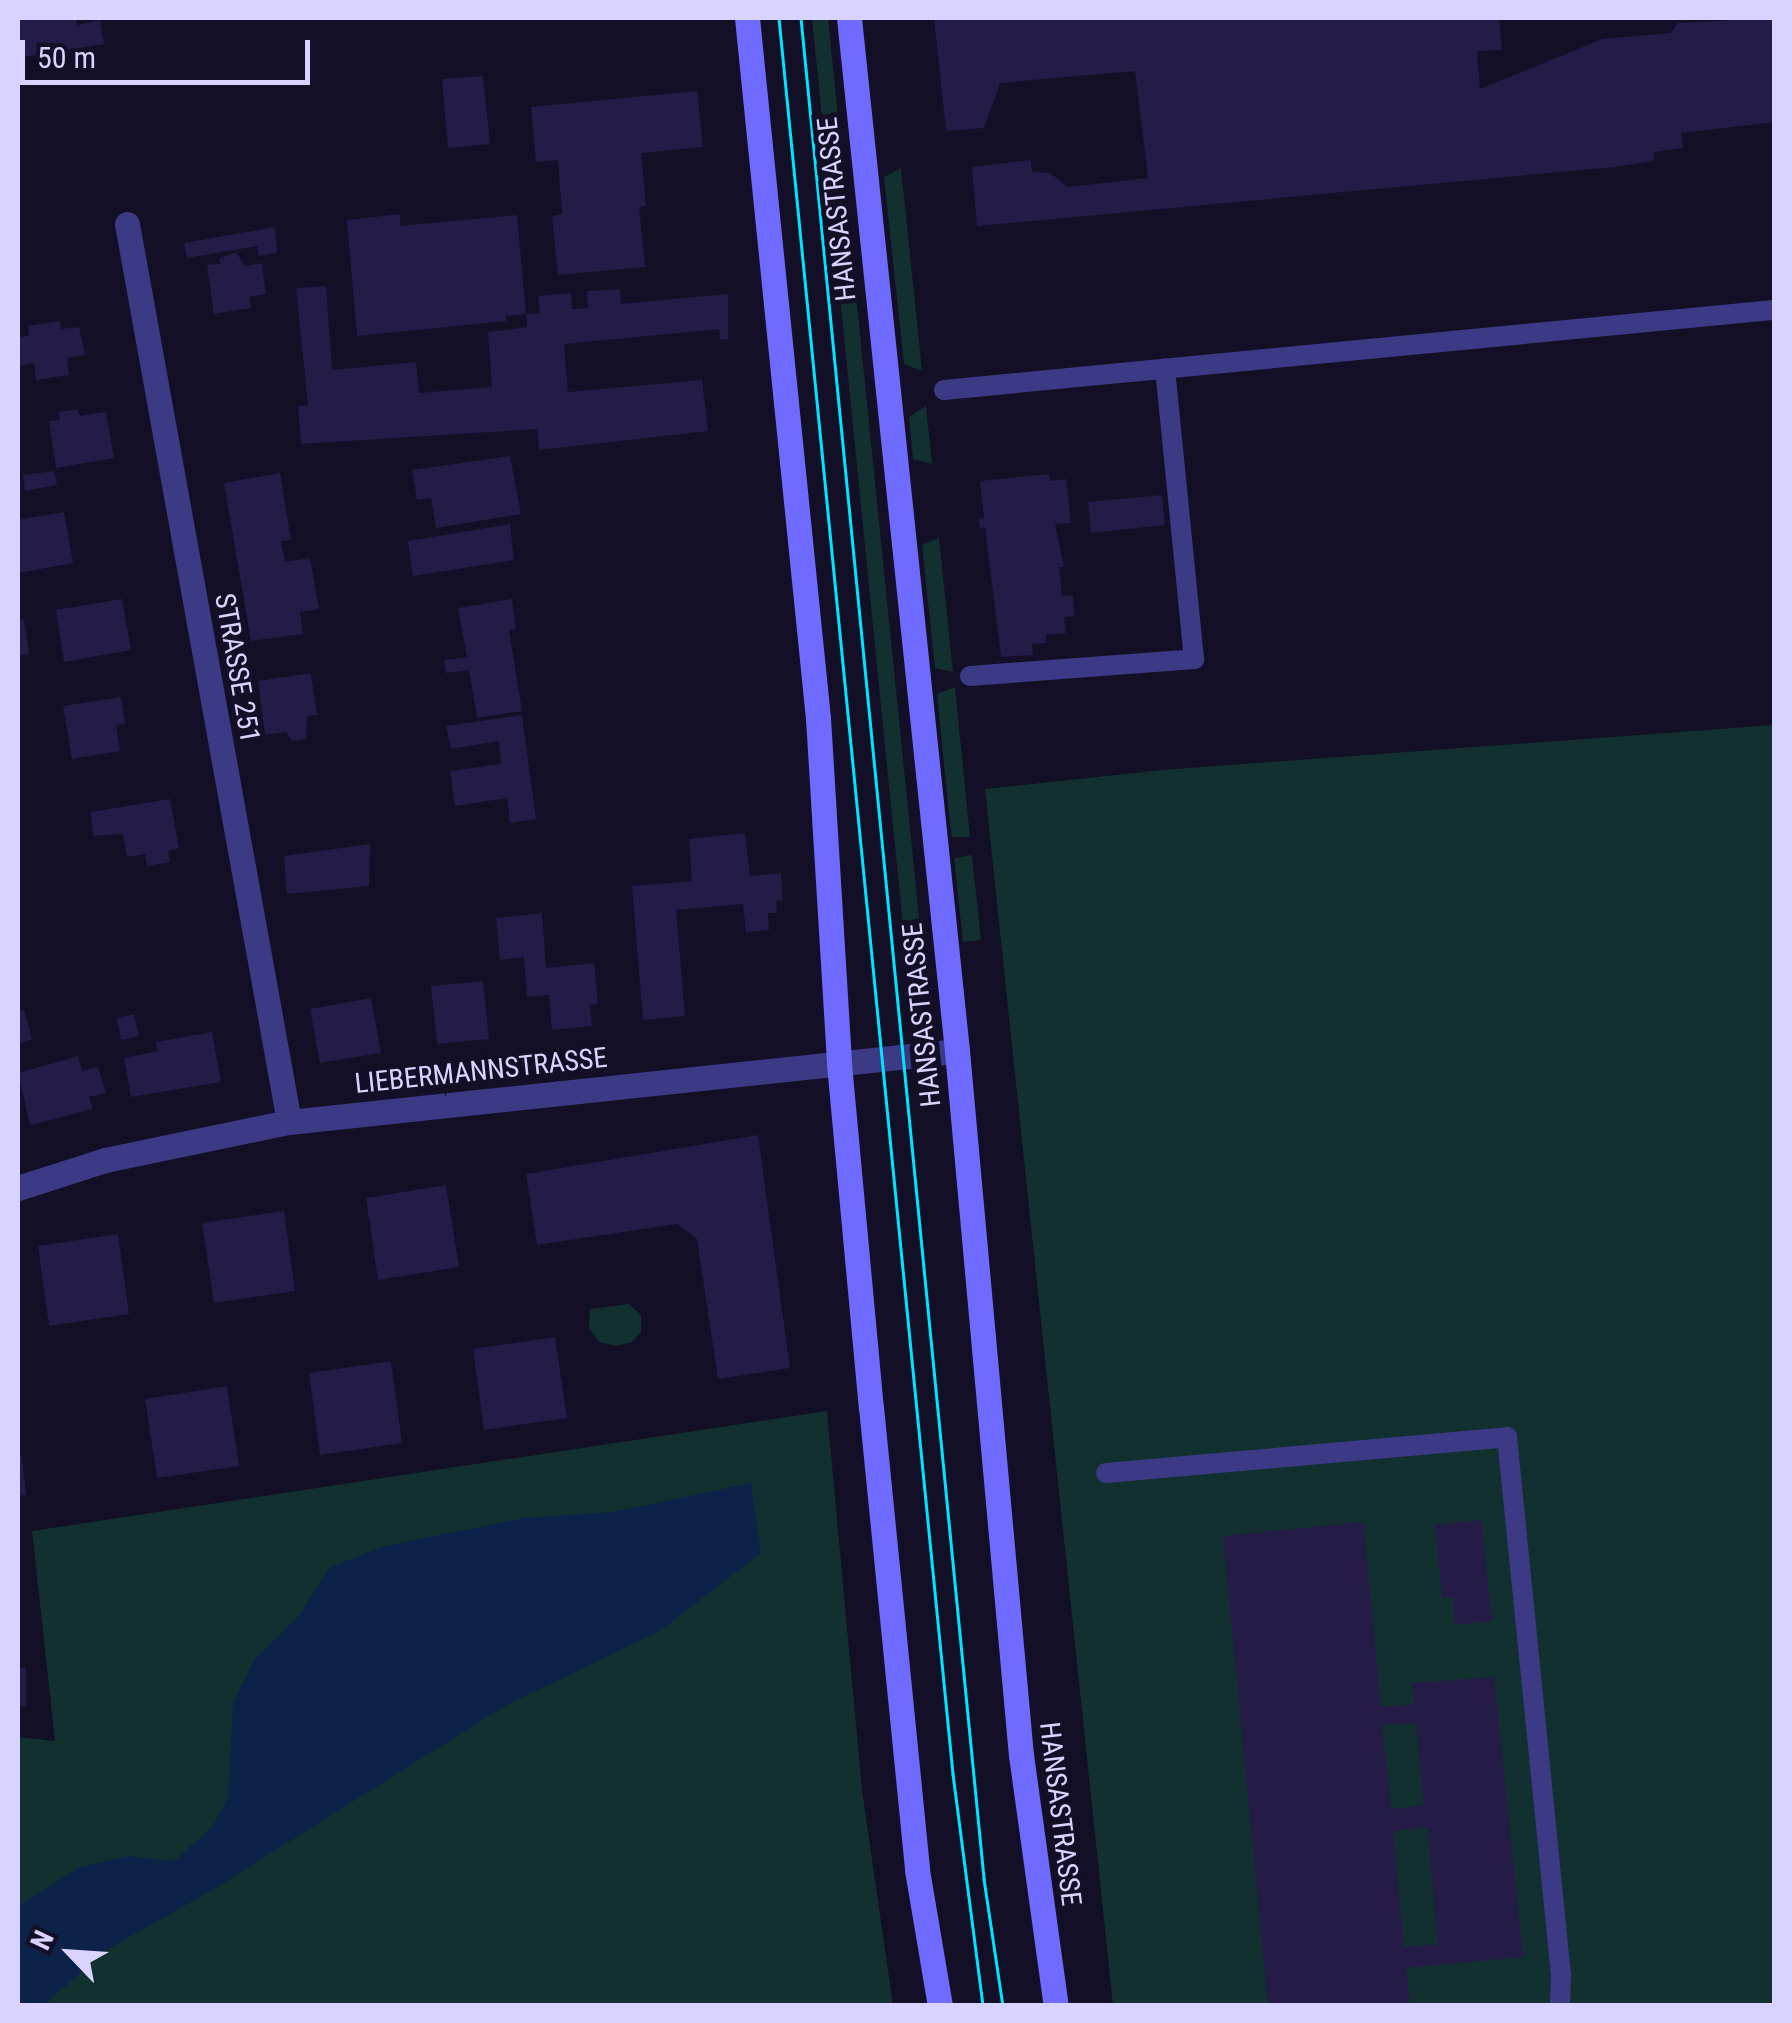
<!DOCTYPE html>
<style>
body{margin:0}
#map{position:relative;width:1792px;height:2023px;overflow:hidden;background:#130f26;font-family:"Roboto Condensed",sans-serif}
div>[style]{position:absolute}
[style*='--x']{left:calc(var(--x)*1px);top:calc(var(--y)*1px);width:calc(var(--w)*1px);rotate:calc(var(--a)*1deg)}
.green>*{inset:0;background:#12302f}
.water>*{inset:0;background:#0c2248}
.building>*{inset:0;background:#241b47}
.lane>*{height:20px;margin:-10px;padding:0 10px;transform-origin:10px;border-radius:10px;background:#3d3a85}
.street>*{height:25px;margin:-12.5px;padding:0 12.5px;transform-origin:12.5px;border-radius:12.5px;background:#3d3a85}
.secondary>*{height:25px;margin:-12.5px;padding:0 12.5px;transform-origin:12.5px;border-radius:12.5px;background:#6f6bff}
.tram>*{height:2.5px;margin:-1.25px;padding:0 1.25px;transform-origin:1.25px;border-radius:1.25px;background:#00e5ff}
span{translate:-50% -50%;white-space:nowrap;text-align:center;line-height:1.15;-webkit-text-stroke:10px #130f26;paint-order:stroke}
.street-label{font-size:28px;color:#d9d4ff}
.frame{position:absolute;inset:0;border:20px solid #d9d4ff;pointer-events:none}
.north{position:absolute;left:20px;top:1903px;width:100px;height:100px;-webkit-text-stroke:8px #130f26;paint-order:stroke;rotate:295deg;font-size:28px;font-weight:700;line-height:40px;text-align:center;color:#d9d4ff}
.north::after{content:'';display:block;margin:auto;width:35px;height:45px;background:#d9d4ff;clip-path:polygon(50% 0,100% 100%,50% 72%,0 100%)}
.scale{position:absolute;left:20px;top:40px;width:290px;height:45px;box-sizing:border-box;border:5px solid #d9d4ff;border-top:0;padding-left:12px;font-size:30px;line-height:35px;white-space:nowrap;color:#d9d4ff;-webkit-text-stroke:8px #130f26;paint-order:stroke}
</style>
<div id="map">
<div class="green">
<div style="clip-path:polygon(812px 18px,828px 18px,919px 917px,922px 951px,906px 955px)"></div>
<div style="clip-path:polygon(901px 168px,922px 371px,904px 364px,884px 177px)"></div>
<div style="clip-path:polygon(926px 406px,932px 464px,913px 459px,909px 417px)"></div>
<div style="clip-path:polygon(939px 538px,953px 672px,935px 668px,922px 545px)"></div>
<div style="clip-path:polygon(955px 687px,970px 837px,952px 837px,950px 824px,937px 694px)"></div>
<div style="clip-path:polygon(1774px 725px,1774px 2005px,1113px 2005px,985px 789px,1162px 770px)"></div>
<div style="clip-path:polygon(972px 855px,981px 940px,963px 942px,954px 858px)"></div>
<div style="clip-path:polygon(629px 1304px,641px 1315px,641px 1332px,632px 1342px,616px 1346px,599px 1342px,589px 1328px,590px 1309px)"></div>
<div style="clip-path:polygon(827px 1411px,862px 1790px,893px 2005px,18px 2006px,18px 1737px,55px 1741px,32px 1531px)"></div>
</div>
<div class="water">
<div style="clip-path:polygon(751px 1483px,761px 1553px,660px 1631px,505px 1706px,214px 1889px,105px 1951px,44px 2005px,18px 2005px,18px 1906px,80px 1867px,129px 1856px,174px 1861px,213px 1826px,228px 1797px,233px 1704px,254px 1660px,299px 1616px,329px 1568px,384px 1546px,524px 1518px,613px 1512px)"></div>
</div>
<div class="building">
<div style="clip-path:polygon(18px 18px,76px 18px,77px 25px,100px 20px,104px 44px,18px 58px)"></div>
<div style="clip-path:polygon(934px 18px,1499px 18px,1502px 50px,1477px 51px,1480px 89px,1602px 39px,1671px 33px,1678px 23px,1774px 18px,1774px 122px,1681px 133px,1683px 148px,1654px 152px,1654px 161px,1614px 167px,977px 226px,972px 167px,1031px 160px,1032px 172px,1050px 173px,1068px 187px,1148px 178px,1135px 71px,1000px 83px,984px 128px,946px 131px)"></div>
<div style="clip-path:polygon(483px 76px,490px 144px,448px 148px,442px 79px)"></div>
<div style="clip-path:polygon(697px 91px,703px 147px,641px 153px,646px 206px,639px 207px,645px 267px,558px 275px,552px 216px,562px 214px,558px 160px,536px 162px,531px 107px)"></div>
<div style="clip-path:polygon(400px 214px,400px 226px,517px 215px,526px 314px,506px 316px,506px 321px,357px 336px,347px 220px)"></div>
<div style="clip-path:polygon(275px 227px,277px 253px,258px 256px,257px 246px,187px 258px,184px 243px)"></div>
<div style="clip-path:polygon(236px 252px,245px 266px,262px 263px,266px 294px,249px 297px,251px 308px,214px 314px,207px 265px,221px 264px,219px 259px)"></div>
<div style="clip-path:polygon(326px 286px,332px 370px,416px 362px,419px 393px,492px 387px,488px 332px,527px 327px,526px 314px,540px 313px,538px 296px,571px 293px,572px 309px,588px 308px,587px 291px,620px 289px,621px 304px,728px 294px,728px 339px,720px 340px,719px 329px,564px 344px,568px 392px,702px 380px,708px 431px,539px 450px,537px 429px,301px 444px,298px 406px,308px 405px,296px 288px)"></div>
<div style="clip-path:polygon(60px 321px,61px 329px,79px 327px,85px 355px,67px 358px,69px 375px,36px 380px,34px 363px,18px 366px,18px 337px,29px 336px,28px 326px)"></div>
<div style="clip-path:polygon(78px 409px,80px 416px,106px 412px,114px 458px,56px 468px,49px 421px,60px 420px,58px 412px)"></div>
<div style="clip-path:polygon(510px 456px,521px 514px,436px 528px,431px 498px,417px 500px,412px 470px)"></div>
<div style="clip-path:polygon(54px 471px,57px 485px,25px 491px,23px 475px)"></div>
<div style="clip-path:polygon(280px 473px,291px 540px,281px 541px,285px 562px,310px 558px,319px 609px,300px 612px,303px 634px,251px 641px,224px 483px)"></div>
<div style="clip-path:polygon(1049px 474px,1050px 481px,1066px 479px,1071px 523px,1055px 524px,1064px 567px,1059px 567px,1062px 596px,1073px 595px,1074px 616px,1064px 617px,1066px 633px,1046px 635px,1046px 643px,1032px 644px,1033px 655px,1001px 657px,985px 527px,980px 528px,978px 519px,984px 518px,980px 481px)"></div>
<div style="clip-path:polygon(1162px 495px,1165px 525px,1091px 533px,1088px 502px)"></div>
<div style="clip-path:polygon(64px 512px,73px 563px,18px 573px,18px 520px)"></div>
<div style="clip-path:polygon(510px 524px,514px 560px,413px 576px,408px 541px)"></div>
<div style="clip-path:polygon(122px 599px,131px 650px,64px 662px,56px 610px)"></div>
<div style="clip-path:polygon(512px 599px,516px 629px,509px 630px,522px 711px,477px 718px,469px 670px,446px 673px,444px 660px,467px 657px,458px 608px)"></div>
<div style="clip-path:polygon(24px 619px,29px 654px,18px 656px,18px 620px)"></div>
<div style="clip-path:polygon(311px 673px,317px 715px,307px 716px,306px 739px,292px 741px,286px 732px,265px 735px,258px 681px)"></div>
<div style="clip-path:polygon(121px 697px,125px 724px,116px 725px,120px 751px,72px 759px,63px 706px)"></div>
<div style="clip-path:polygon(522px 715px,536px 819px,510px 823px,507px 798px,455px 806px,450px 771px,501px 764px,499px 741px,451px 749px,446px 726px)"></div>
<div style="clip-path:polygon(170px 799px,179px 848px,168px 851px,170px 862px,147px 866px,145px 854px,127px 857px,123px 834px,93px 836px,91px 812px)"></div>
<div style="clip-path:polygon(745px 833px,750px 876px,781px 873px,783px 900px,776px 901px,777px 913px,768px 913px,769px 930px,746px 932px,743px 904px,676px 910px,685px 1016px,643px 1020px,632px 886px,692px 881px,689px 839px)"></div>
<div style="clip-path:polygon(370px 844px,369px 886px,287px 894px,284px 856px)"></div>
<div style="clip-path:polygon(542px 913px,546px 968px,594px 963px,598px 1004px,590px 1005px,592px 1026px,552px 1030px,549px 995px,527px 997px,524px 957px,500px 960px,496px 918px)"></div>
<div style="clip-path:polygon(483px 981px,489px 1039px,437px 1044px,431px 986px)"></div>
<div style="clip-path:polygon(371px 998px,381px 1053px,320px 1063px,310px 1009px)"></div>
<div style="clip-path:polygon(24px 1010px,32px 1039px,18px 1044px,18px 1012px)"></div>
<div style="clip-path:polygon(134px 1014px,139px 1036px,121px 1040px,117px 1018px)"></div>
<div style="clip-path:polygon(212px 1032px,221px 1082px,131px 1097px,124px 1058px,158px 1051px,156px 1042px)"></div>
<div style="clip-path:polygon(78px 1056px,82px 1071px,98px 1067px,106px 1093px,89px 1097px,93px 1109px,30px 1125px,18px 1073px)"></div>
<div style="clip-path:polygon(758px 1135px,790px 1368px,718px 1379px,697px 1239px,677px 1224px,537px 1245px,526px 1174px)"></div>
<div style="clip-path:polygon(446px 1185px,459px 1267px,378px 1280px,366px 1198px)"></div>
<div style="clip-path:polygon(284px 1211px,295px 1291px,214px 1303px,202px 1223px)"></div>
<div style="clip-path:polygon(118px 1234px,129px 1314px,49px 1326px,38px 1246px)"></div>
<div style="clip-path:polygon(555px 1337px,567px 1418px,484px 1430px,473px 1349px)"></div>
<div style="clip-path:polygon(391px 1361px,402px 1443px,320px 1455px,309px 1373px)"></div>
<div style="clip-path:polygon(227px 1386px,239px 1466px,157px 1478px,145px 1399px)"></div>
<div style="clip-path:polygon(22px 1456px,26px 1495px,18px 1496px,18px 1457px)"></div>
<div style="clip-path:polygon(1481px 1520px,1492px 1621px,1455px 1625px,1453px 1597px,1442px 1598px,1435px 1525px)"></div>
<div style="clip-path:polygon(evenodd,1363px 1522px,1381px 1707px,1414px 1704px,1412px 1683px,1494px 1677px,1523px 1957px,1406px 1968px,1410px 2005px,1268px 2006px,1223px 1536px,1363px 1522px,1416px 1723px,1424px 1805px,1391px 1809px,1382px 1725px,1416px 1723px,1363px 1522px,1427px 1827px,1438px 1944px,1404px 1947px,1393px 1831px,1427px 1827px)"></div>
<div style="clip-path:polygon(18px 1668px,26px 1668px,26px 1706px,18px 1706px)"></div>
</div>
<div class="lane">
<div style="--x:944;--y:390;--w:834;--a:-5.51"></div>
<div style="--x:970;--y:676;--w:225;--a:-4.3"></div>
<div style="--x:1194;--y:659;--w:292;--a:-95.7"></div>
<div style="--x:1106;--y:1473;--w:403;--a:-5.1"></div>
<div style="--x:1507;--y:1437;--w:541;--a:84.27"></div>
<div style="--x:1561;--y:1975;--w:31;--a:92"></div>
</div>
<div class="street">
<div style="--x:127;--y:224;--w:912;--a:79.77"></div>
<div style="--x:18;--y:1188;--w:91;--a:-17.8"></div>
<div style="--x:105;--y:1160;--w:188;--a:-11.7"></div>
<div style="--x:289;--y:1122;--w:672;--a:-6.07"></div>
</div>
<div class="secondary">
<div style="--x:747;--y:18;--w:704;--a:84.21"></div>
<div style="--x:818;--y:718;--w:347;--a:86.5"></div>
<div style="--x:839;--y:1064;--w:344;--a:84.7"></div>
<div style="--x:871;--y:1407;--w:465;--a:84.3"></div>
<div style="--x:917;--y:1870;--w:138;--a:80.4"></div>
<div style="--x:849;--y:18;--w:1039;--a:84.03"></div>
<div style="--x:957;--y:1051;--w:707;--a:84.81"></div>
<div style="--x:1021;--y:1755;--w:253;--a:82.1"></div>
</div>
<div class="tram">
<div style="--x:779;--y:18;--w:1765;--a:84.34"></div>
<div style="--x:953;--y:1774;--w:234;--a:82.6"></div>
<div style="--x:801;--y:18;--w:1870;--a:84.38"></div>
<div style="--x:984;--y:1879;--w:128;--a:81.5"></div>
</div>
<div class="street-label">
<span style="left:837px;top:209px;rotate:-96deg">HANSASTRASSE</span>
<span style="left:237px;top:668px;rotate:80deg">STRASSE 251</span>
<span style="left:922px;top:1015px;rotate:-96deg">HANSASTRASSE</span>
<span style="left:481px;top:1071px;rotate:-6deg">LIEBERMANNSTRASSE</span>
<span style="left:1060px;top:1814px;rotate:83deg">HANSASTRASSE</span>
</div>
<div class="frame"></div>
<div class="north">N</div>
<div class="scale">50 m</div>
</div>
